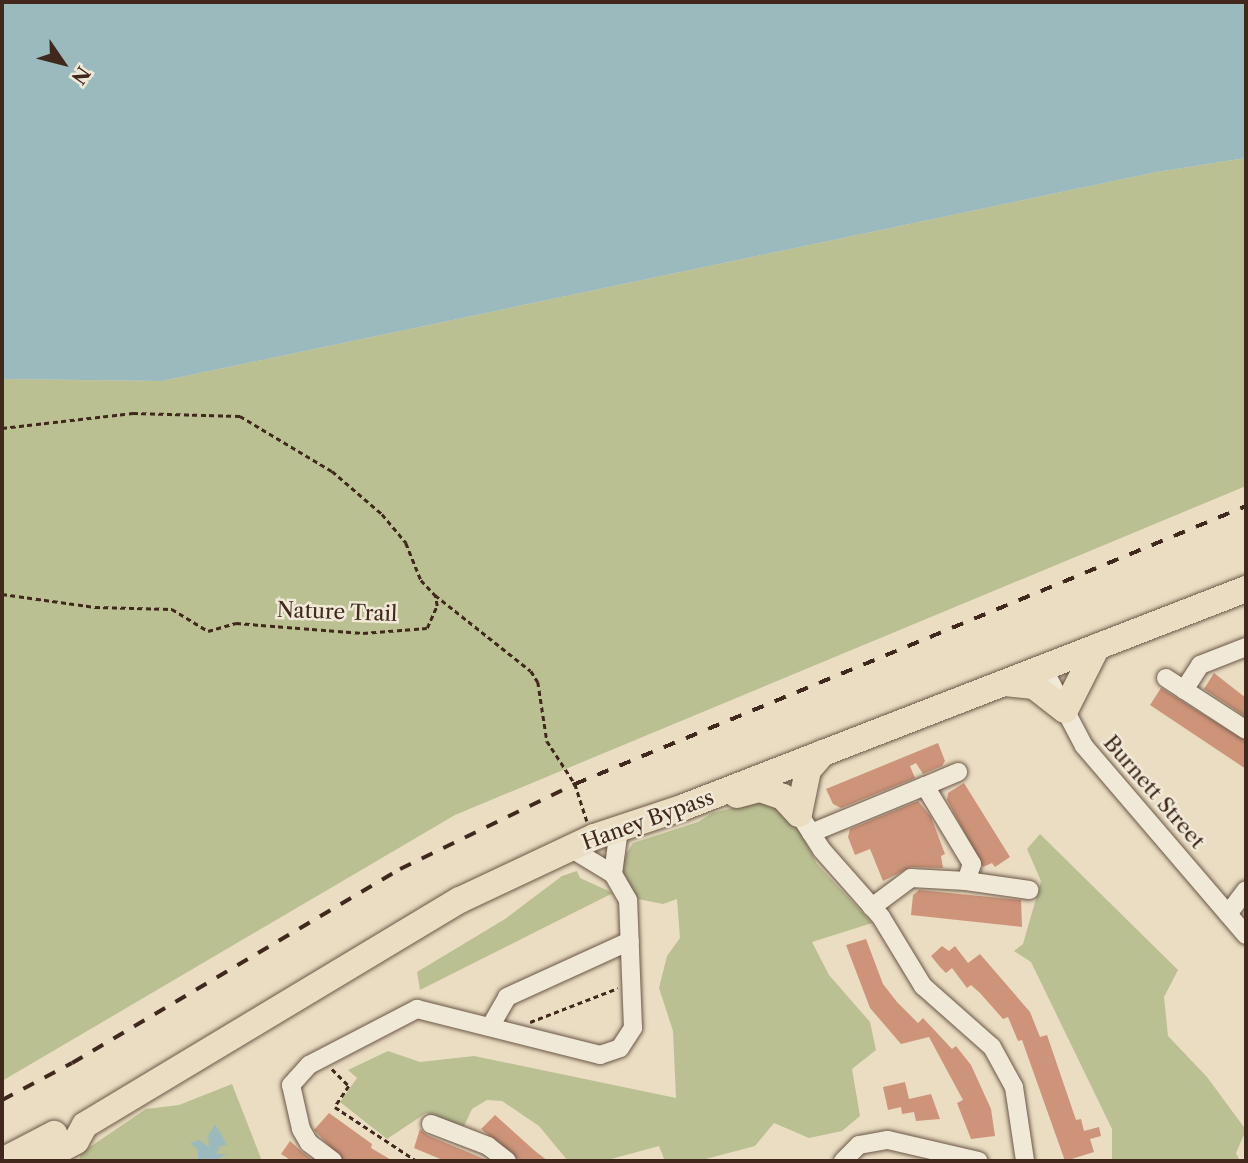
<!DOCTYPE html>
<style>
body{margin:0}
#map{position:relative;width:1248px;height:1163px;overflow:hidden;background:#eaddc2;font-family:"Libre Caslon Text",serif}
div>[style]{position:absolute}
[style*='--x']{left:calc(var(--x)*1px);top:calc(var(--y)*1px);width:calc(var(--w)*1px);rotate:calc(var(--a)*1deg)}
.green>*{inset:0;background:#bac092}
.water>*{inset:0;background:#9bbabd}
.building>*{inset:0;background:#ce9479}
.path>*{height:2.5px;margin-top:-1.25px;transform-origin:0;background:repeating-linear-gradient(90deg,#40291c 0 5px,transparent 0 8.5px)}
.roads{filter:drop-shadow(0 0 2px #6a5646) drop-shadow(0 0 2px #6a5646)}
.minor>*{height:18px;margin:-9px;padding:0 9px;transform-origin:9px;border-radius:9px;background:#f1e9d7}
.highway>*{height:26px;margin:-13px;padding:0 13px;transform-origin:13px;border-radius:13px;background:#eaddc2}
.rail>*{height:3.5px;margin-top:-1.75px;transform-origin:0;background:repeating-linear-gradient(90deg,#40291c 0 12px,transparent 0 24px)}
span{translate:-50% -50%;white-space:nowrap;text-align:center;line-height:1.15;-webkit-text-stroke:5px #f1e9d7;paint-order:stroke}
.street-label{font-size:21px;color:#40291c}
.frame{position:absolute;inset:0;border:4px solid #40291c;pointer-events:none}
.north{position:absolute;left:28px;top:28px;width:70px;height:70px;-webkit-text-stroke:5px #f1e9d7;paint-order:stroke;rotate:125deg;font-size:19px;font-weight:700;line-height:28px;text-align:center;color:#40291c}
.north::after{content:'';display:block;margin:auto;width:24px;height:32px;background:#40291c;clip-path:polygon(50% 0,100% 100%,50% 72%,0 100%)}
</style>
<div id="map">
<div class="green">
<div style="clip-path:polygon(1246px 158px,1246px 486px,455px 815px,2px 1081px,2px 379px,162px 381px,1157px 172px)"></div>
<div style="clip-path:polygon(757px 802px,781px 807px,796px 823px,817px 864px,872px 923px,812px 942px,829px 975px,870px 1022px,876px 1050px,852px 1069px,860px 1116px,842px 1131px,809px 1138px,774px 1123px,755px 1146px,698px 1161px,665px 1161px,659px 1146px,604px 1161px,568px 1161px,539px 1126px,502px 1101px,487px 1100px,472px 1109px,464px 1126px,426px 1113px,387px 1139px,340px 1102px,357px 1078px,348px 1070px,388px 1051px,420px 1062px,474px 1056px,676px 1098px,673px 1031px,659px 988px,667px 956px,680px 938px,677px 899px,663px 904px,638px 899px,622px 873px,623px 859px,633px 843px,698px 822px,712px 813px)"></div>
<div style="clip-path:polygon(1040px 834px,1178px 970px,1164px 997px,1168px 1036px,1207px 1077px,1246px 1130px,1236px 1153px,1240px 1161px,1112px 1161px,1112px 1129px,1031px 962px,1014px 951px,1023px 944px,1041px 881px,1027px 849px)"></div>
<div style="clip-path:polygon(577px 871px,580px 878px,613px 893px,420px 990px,417px 972px,505px 919px,562px 876px)"></div>
<div style="clip-path:polygon(232px 1084px,262px 1161px,79px 1161px,81px 1153px,146px 1109px,179px 1105px)"></div>
</div>
<div class="water">
<div style="clip-path:polygon(2px 2px,1246px 2px,1246px 158px,1157px 172px,162px 381px,2px 379px)"></div>
<div style="clip-path:polygon(215px 1124px,227px 1145px,220px 1146px,216px 1154px,227px 1154px,215px 1161px,198px 1161px,198px 1150px,190px 1143px,199px 1140px,209px 1147px,208px 1136px)"></div>
</div>
<div class="building">
<div style="clip-path:polygon(1214px 673px,1246px 698px,1246px 717px,1204px 689px)"></div>
<div style="clip-path:polygon(1161px 688px,1246px 741px,1246px 769px,1150px 705px)"></div>
<div style="clip-path:polygon(938px 743px,945px 761px,942px 766px,923px 774px,916px 763px,910px 766px,915px 778px,841px 808px,833px 804px,826px 789px)"></div>
<div style="clip-path:polygon(964px 783px,1010px 857px,995px 867px,992px 863px,983px 867px,947px 800px,948px 793px)"></div>
<div style="clip-path:polygon(918px 801px,931px 817px,945px 854px,941px 856px,943px 868px,911px 867px,883px 881px,870px 849px,855px 855px,848px 837px,850px 829px)"></div>
<div style="clip-path:polygon(919px 890px,1021px 900px,1022px 927px,911px 915px,913px 895px)"></div>
<div style="clip-path:polygon(866px 939px,883px 984px,897px 1002px,918px 1023px,923px 1018px,952px 1049px,956px 1046px,971px 1065px,991px 1109px,995px 1136px,971px 1139px,957px 1103px,963px 1100px,929px 1037px,901px 1044px,870px 1008px,846px 945px)"></div>
<div style="clip-path:polygon(942px 946px,949px 951px,955px 946px,968px 963px,980px 954px,1030px 1012px,1040px 1037px,1047px 1035px,1076px 1120px,1081px 1119px,1084px 1131px,1099px 1127px,1101px 1136px,1090px 1139px,1094px 1152px,1065px 1161px,1022px 1040px,1018px 1041px,1008px 1017px,1003px 1019px,980px 993px,971px 985px,967px 988px,952px 968px,946px 973px,940px 967px,931px 956px)"></div>
<div style="clip-path:polygon(905px 1082px,909px 1099px,931px 1094px,940px 1119px,916px 1121px,914px 1112px,902px 1114px,901px 1107px,888px 1110px,883px 1087px)"></div>
<div style="clip-path:polygon(329px 1113px,372px 1144px,371px 1148px,393px 1161px,344px 1161px,314px 1130px)"></div>
<div style="clip-path:polygon(495px 1115px,535px 1151px,548px 1161px,520px 1161px,481px 1129px)"></div>
<div style="clip-path:polygon(420px 1129px,427px 1135px,489px 1161px,445px 1161px,414px 1148px)"></div>
<div style="clip-path:polygon(290px 1141px,302px 1152px,314px 1161px,292px 1161px,281px 1154px)"></div>
</div>
<div class="path">
<div style="--x:2;--y:428;--w:132;--a:-6.5"></div>
<div style="--x:133;--y:413;--w:107;--a:1.6"></div>
<div style="--x:240;--y:416;--w:107;--a:30.9"></div>
<div style="--x:332;--y:471;--w:66;--a:40.7"></div>
<div style="--x:382;--y:514;--w:38;--a:50"></div>
<div style="--x:406;--y:543;--w:40;--a:68"></div>
<div style="--x:421;--y:580;--w:21;--a:47"></div>
<div style="--x:435;--y:595;--w:122;--a:38.4"></div>
<div style="--x:531;--y:671;--w:13;--a:58"></div>
<div style="--x:538;--y:682;--w:60;--a:81.3"></div>
<div style="--x:547;--y:741;--w:51;--a:56.9"></div>
<div style="--x:575;--y:784;--w:39;--a:72"></div>
<div style="--x:2;--y:594;--w:94;--a:8"></div>
<div style="--x:95;--y:607;--w:77;--a:1.5"></div>
<div style="--x:172;--y:609;--w:42;--a:31.4"></div>
<div style="--x:208;--y:631;--w:29;--a:-16"></div>
<div style="--x:236;--y:623;--w:127;--a:4.5"></div>
<div style="--x:363;--y:633;--w:64;--a:-4.5"></div>
<div style="--x:427;--y:628;--w:24;--a:-66"></div>
<div style="--x:437;--y:606;--w:11;--a:-100"></div>
<div style="--x:530;--y:1022;--w:94;--a:-21.1"></div>
<div style="--x:332;--y:1069;--w:24;--a:45"></div>
<div style="--x:349;--y:1086;--w:25;--a:124"></div>
<div style="--x:335;--y:1107;--w:98;--a:33.4"></div>
</div>
<div class="roads">
<div class="minor">
<div style="--x:1043;--y:668;--w:88;--a:62.3"></div>
<div style="--x:1084;--y:746;--w:249;--a:49.4"></div>
<div style="--x:1166;--y:678;--w:95;--a:33"></div>
<div style="--x:1184;--y:690;--w:30;--a:-57"></div>
<div style="--x:1200;--y:665;--w:49;--a:-21.4"></div>
<div style="--x:925;--y:786;--w:36;--a:-23"></div>
<div style="--x:799;--y:814;--w:43;--a:57.4"></div>
<div style="--x:822;--y:850;--w:89;--a:48.6"></div>
<div style="--x:881;--y:917;--w:81;--a:58.7"></div>
<div style="--x:923;--y:986;--w:92;--a:41.5"></div>
<div style="--x:992;--y:1047;--w:46;--a:61.2"></div>
<div style="--x:1014;--y:1087;--w:75;--a:81.5"></div>
<div style="--x:811;--y:833;--w:123;--a:-22.4"></div>
<div style="--x:925;--y:786;--w:91;--a:58.9"></div>
<div style="--x:972;--y:864;--w:18;--a:109"></div>
<div style="--x:966;--y:881;--w:55;--a:-176.9"></div>
<div style="--x:911;--y:878;--w:49;--a:143.4"></div>
<div style="--x:613;--y:874;--w:45;--a:-82.4"></div>
<div style="--x:966;--y:881;--w:64;--a:8.1"></div>
<div style="--x:1228;--y:914;--w:30;--a:-53"></div>
<div style="--x:490;--y:1027;--w:34;--a:-60"></div>
<div style="--x:507;--y:997;--w:135;--a:-24.5"></div>
<div style="--x:431;--y:1124;--w:61;--a:21.1"></div>
<div style="--x:488;--y:1146;--w:24;--a:38"></div>
<div style="--x:333;--y:1161;--w:30;--a:-143"></div>
<div style="--x:309;--y:1143;--w:16;--a:-120"></div>
<div style="--x:301;--y:1129;--w:45;--a:-102.8"></div>
<div style="--x:291;--y:1085;--w:27;--a:-48"></div>
<div style="--x:309;--y:1065;--w:122;--a:-27.4"></div>
<div style="--x:417;--y:1009;--w:189;--a:14.1"></div>
<div style="--x:600;--y:1055;--w:21;--a:-19"></div>
<div style="--x:620;--y:1048;--w:24;--a:-57"></div>
<div style="--x:633;--y:1028;--w:128;--a:-92.2"></div>
<div style="--x:628;--y:900;--w:30;--a:-120"></div>
<div style="--x:613;--y:874;--w:50;--a:-148.8"></div>
<div style="--x:843;--y:1161;--w:23;--a:-45"></div>
<div style="--x:859;--y:1145;--w:29;--a:-10"></div>
<div style="--x:888;--y:1140;--w:93;--a:13"></div>
</div>
<div class="highway">
<div style="--x:1005;--y:683;--w:29;--a:6"></div>
<div style="--x:1034;--y:686;--w:39;--a:38"></div>
<div style="--x:1065;--y:710;--w:71;--a:-63.1"></div>
<div style="--x:737;--y:795;--w:24;--a:-15"></div>
<div style="--x:760;--y:789;--w:24;--a:19"></div>
<div style="--x:783;--y:797;--w:23;--a:47"></div>
<div style="--x:799;--y:814;--w:45;--a:-78.4"></div>
<div style="--x:808;--y:770;--w:23;--a:-49"></div>
<div style="--x:2;--y:1161;--w:59;--a:-27.4"></div>
<div style="--x:39;--y:1161;--w:42;--a:-28.4"></div>
<div style="--x:76;--y:1141;--w:18;--a:-61"></div>
<div style="--x:85;--y:1125;--w:437;--a:-31"></div>
<div style="--x:460;--y:900;--w:148;--a:-25.2"></div>
<div style="--x:594;--y:837;--w:95;--a:-18.4"></div>
<div style="--x:684;--y:807;--w:603;--a:-21.2"></div>
</div>
</div>
<div class="rail">
<div style="--x:2;--y:1100;--w:79;--a:-27.9"></div>
<div style="--x:72;--y:1063;--w:381;--a:-30.6"></div>
<div style="--x:400;--y:869;--w:195;--a:-25.9"></div>
<div style="--x:575;--y:784;--w:726;--a:-22.5"></div>
</div>
<div class="street-label">
<span style="left:337px;top:612px;rotate:2deg">Nature Trail</span>
<span style="left:1154px;top:792px;rotate:49deg">Burnett Street</span>
<span style="left:648px;top:820px;rotate:-20deg">Haney Bypass</span>
</div>
<div class="frame"></div>
<div class="north">N</div>
</div>
